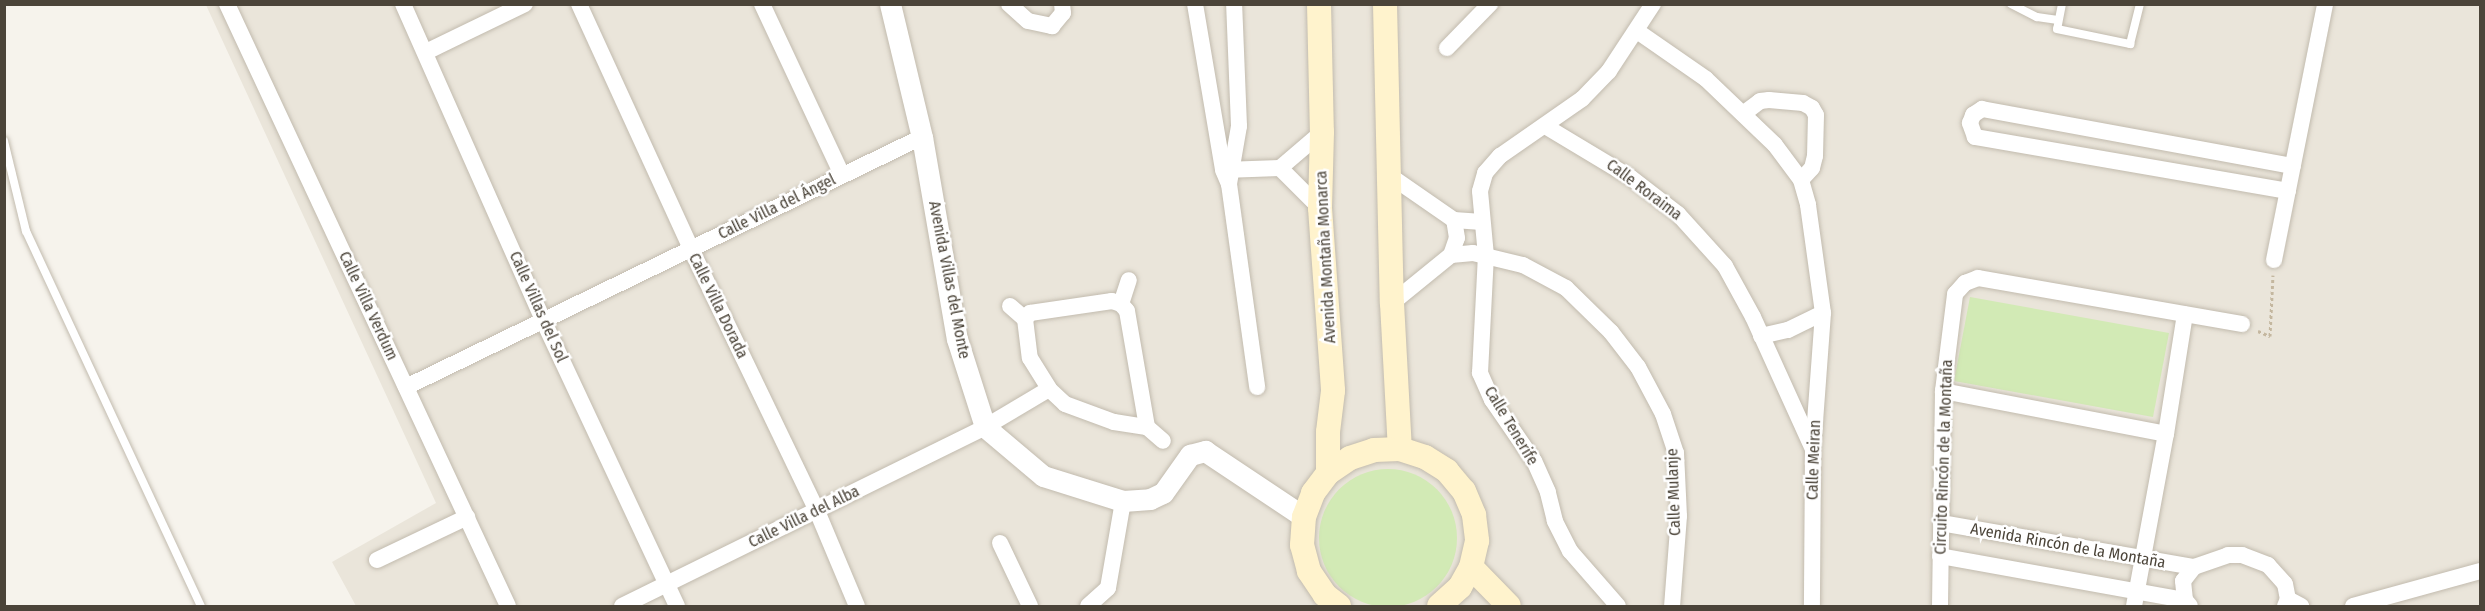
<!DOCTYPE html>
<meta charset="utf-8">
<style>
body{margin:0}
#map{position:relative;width:2485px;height:611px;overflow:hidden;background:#f6f3ec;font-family:"Fira Sans Condensed",sans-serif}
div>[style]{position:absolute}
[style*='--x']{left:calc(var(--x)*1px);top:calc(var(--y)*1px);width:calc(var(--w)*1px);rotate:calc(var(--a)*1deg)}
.residential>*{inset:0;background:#eae5da}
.green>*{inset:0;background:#d2eab5}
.round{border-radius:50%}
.path>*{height:3px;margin-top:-1.5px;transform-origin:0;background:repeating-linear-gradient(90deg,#c4b79f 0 3px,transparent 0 6px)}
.roads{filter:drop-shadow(0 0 2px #c2bbae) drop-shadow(0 0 2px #c2bbae)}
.service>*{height:8px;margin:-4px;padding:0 4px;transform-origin:4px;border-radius:4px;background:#fff}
.minor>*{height:16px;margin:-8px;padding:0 8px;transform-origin:8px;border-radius:8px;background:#fff}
.tertiary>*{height:21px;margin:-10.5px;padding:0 10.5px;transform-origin:10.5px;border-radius:10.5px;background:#fff}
.secondary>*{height:24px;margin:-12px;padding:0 12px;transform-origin:12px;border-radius:12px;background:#fff3cd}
span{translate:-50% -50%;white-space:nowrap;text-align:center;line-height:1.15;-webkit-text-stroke:5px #fff;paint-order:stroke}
.street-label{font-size:16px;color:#4b4439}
.frame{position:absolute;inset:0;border:6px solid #4b4439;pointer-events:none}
</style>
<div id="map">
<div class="residential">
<div style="clip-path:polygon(206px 5px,2480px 5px,2480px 606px,356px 606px,332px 562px,436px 503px)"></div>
</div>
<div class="green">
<div style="clip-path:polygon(1970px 297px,2169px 333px,2153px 417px,1954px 381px)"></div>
<div class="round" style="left:1319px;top:469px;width:138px;height:138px"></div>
</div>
<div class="path">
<div style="--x:2258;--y:331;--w:13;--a:23"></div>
<div style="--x:2270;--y:336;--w:61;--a:-87.2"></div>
</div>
<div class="roads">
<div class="service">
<div style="--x:2011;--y:4;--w:29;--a:27"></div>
<div style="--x:2037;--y:17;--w:21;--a:8"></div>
<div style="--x:2062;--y:4;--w:25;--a:101"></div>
<div style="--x:2057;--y:29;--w:75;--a:11.6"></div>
<div style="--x:2130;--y:44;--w:41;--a:-76"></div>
<div style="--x:4;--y:141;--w:93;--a:76.3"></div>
<div style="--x:26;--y:231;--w:414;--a:65"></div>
</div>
<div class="minor">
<div style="--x:227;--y:4;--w:664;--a:64.98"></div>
<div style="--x:403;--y:4;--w:346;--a:66.1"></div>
<div style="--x:543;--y:320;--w:316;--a:64.9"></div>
<div style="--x:579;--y:4;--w:269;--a:65.4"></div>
<div style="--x:691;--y:249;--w:291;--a:64.3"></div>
<div style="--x:817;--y:511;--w:103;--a:67.2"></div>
<div style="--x:762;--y:4;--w:189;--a:64.9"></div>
<div style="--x:1009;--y:4;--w:25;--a:42"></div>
<div style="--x:1028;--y:21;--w:25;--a:12"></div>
<div style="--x:1052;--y:26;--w:17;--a:-50"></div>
<div style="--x:1063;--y:13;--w:9;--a:-96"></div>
<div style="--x:1195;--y:4;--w:168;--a:80.4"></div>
<div style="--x:1223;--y:170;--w:15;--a:67"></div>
<div style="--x:1229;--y:184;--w:205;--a:82.1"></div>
<div style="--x:1637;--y:31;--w:84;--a:34.8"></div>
<div style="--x:1706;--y:79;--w:95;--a:43.7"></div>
<div style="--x:1775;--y:145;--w:44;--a:53.4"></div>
<div style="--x:1801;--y:180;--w:26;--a:74"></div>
<div style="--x:1808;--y:205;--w:109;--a:82.1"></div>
<div style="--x:1823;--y:313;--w:137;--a:94.2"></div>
<div style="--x:1813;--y:450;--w:156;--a:90.4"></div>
<div style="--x:1447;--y:48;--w:62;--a:-45.7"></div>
<div style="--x:426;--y:52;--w:110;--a:-25.9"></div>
<div style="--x:1743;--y:114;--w:21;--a:-37"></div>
<div style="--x:1760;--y:101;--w:9;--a:-6"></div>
<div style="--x:1769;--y:100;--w:34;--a:5"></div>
<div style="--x:1803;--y:103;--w:10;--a:29"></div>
<div style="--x:1812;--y:108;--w:8;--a:60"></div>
<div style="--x:1816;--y:115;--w:41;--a:91.4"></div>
<div style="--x:1815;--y:156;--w:12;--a:104"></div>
<div style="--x:1812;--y:168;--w:16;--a:133"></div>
<div style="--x:1545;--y:126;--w:99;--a:31"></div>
<div style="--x:1630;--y:177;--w:61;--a:37.6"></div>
<div style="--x:1678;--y:214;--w:70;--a:47.9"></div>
<div style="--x:1725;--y:266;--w:58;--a:61.2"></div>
<div style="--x:1753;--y:317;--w:143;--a:65.6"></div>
<div style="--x:1280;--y:168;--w:57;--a:45"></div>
<div style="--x:1224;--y:170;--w:56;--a:-2"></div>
<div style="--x:1280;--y:168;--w:55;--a:-40.6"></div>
<div style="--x:1389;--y:175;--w:79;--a:34.7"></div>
<div style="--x:1454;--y:220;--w:28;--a:4"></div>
<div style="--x:1229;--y:184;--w:59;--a:-80.2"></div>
<div style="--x:1239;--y:126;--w:122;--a:-92.3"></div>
<div style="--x:2288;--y:191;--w:318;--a:-170.2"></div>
<div style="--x:1975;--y:137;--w:15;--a:-110"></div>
<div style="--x:1970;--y:123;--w:9;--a:-69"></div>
<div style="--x:1973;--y:115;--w:11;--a:-34"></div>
<div style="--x:1982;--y:109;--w:316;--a:10.4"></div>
<div style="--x:1451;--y:255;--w:18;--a:-71"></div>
<div style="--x:1457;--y:238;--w:18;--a:-99"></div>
<div style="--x:2274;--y:260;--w:261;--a:-78.7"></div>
<div style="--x:1392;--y:303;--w:76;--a:-39.1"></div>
<div style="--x:1451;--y:255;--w:22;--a:-5"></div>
<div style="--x:1473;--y:253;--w:51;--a:13.5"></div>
<div style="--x:1523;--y:265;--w:49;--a:28.1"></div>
<div style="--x:1566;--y:288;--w:63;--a:44.4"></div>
<div style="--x:1611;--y:332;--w:44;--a:52.4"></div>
<div style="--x:1638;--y:367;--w:53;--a:62"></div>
<div style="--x:1663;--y:414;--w:41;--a:71.6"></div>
<div style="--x:1676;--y:453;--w:63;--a:87.3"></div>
<div style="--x:1679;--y:516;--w:90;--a:94.4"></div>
<div style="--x:1121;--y:304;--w:25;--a:-72"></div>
<div style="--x:1010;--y:306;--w:20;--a:41"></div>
<div style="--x:1025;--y:319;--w:8;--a:-50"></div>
<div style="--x:1030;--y:313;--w:83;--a:-8.3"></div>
<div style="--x:1112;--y:301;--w:9;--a:18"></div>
<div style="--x:1121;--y:304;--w:9;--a:49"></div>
<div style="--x:1127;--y:311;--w:118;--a:80.2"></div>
<div style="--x:1025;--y:319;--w:39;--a:83"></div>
<div style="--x:1030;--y:358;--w:36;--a:58"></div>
<div style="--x:1049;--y:389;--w:22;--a:43"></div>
<div style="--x:1065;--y:404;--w:52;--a:20.2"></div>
<div style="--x:1114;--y:422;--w:33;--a:9"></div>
<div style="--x:1147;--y:427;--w:21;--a:41"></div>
<div style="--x:1761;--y:336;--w:28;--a:-13"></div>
<div style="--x:1788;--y:330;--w:39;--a:-26"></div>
<div style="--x:406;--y:387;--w:573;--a:-25.85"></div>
<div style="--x:1943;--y:391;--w:227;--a:10.9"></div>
<div style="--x:1941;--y:523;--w:257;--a:9.9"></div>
<div style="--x:1000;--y:543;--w:70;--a:64.5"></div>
<div style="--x:1940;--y:556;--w:249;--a:10.2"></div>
<div style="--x:377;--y:560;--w:100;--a:-25.5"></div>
<div style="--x:2288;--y:599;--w:15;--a:28"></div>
<div style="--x:622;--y:606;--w:405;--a:-26.2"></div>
<div style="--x:985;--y:427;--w:74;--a:-30.7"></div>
<div style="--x:1088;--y:606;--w:27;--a:-42"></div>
<div style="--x:1108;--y:588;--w:88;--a:-80.2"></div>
<div style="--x:1618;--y:606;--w:73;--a:-131.1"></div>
<div style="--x:1570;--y:551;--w:34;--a:-117"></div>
<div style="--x:1555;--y:521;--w:30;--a:-104"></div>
<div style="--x:1548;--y:492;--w:34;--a:-114"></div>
<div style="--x:1534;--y:461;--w:74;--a:-124.5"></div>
<div style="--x:1492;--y:400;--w:30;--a:-114"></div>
<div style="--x:1480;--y:373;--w:117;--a:-87.1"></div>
<div style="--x:1486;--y:256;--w:65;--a:-95.3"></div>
<div style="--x:1480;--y:191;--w:19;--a:-74"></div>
<div style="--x:1485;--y:173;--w:23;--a:-49"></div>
<div style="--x:1500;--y:156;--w:100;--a:-34.8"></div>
<div style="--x:1582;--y:99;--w:39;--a:-46"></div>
<div style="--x:1609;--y:71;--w:80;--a:-56.7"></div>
<div style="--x:1940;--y:606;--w:215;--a:-89.2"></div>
<div style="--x:1943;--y:391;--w:98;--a:-82.9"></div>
<div style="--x:1955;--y:294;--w:15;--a:-48"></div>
<div style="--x:1965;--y:283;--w:14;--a:-21"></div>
<div style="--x:1978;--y:278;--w:268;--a:9.9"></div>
<div style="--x:2134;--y:606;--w:175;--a:-79.5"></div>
<div style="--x:2166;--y:434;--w:121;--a:-81"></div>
<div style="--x:2190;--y:606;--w:8;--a:-130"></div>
<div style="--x:2185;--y:600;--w:19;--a:-96"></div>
<div style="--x:2183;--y:581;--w:18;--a:-52"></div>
<div style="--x:2194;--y:567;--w:36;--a:-19"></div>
<div style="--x:2228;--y:555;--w:14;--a:0"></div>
<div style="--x:2242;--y:555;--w:28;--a:21"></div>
<div style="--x:2268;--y:565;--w:25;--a:48"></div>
<div style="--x:2285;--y:584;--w:15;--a:79"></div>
<div style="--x:2288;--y:599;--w:8;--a:113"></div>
<div style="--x:2353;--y:606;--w:132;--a:-15.4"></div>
</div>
<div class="tertiary">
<div style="--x:890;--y:4;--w:137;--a:76.5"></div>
<div style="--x:922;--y:137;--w:205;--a:80.2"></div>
<div style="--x:957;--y:339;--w:92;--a:72.3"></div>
<div style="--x:985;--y:427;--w:76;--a:40.2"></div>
<div style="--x:1043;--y:476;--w:84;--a:17.4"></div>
<div style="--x:1123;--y:501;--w:27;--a:-4"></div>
<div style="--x:1150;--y:499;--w:14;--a:-25"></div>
<div style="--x:1163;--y:493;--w:47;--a:-54.6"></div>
<div style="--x:1190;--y:455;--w:16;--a:-15"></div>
<div style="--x:1205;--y:451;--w:119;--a:33.7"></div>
</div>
<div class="secondary">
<div style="--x:1319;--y:4;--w:128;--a:88.7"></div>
<div style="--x:1322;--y:132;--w:76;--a:91.5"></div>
<div style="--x:1320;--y:208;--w:183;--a:85.9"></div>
<div style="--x:1333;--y:391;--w:41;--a:97"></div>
<div style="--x:1328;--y:432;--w:41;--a:90"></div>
<div style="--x:1385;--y:4;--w:299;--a:88.7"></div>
<div style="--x:1392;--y:303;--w:146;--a:86.9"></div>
<div style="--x:1471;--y:567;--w:54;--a:45.7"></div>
<div style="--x:1339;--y:606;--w:18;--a:-142"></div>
<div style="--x:1325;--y:595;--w:29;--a:-124"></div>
<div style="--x:1309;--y:571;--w:27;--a:-105"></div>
<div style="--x:1302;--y:545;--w:28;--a:-86"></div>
<div style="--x:1304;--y:517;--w:26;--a:-69"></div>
<div style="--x:1313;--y:493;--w:25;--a:-53"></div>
<div style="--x:1328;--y:473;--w:27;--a:-34"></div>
<div style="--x:1350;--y:458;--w:25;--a:-18"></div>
<div style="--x:1374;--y:450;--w:26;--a:-2"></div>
<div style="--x:1400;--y:449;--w:26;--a:18"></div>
<div style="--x:1425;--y:457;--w:26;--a:32"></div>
<div style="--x:1447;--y:471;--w:26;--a:50"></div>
<div style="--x:1464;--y:491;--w:26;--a:67"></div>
<div style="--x:1474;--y:515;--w:26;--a:83"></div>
<div style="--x:1477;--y:541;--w:27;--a:103"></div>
<div style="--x:1471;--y:567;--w:23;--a:119"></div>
<div style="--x:1460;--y:587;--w:28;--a:138"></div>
</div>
</div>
<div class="street-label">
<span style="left:1644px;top:190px;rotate:37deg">Calle Roraima</span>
<span style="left:777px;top:207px;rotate:-26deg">Calle Villa del Ángel</span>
<span style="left:1326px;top:257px;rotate:-93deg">Avenida Montaña Monarca</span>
<span style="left:949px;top:280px;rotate:79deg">Avenida Villas del Monte</span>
<span style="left:368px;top:306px;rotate:65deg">Calle Villa Verdum</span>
<span style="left:718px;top:306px;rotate:64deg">Calle Villa Dorada</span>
<span style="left:538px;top:307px;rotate:66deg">Calle Villas del Sol</span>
<span style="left:1511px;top:426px;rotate:59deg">Calle Tenerife</span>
<span style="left:1944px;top:457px;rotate:-88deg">Circuito Rincón de la Montaña</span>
<span style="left:1814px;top:460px;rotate:-88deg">Calle Meiran</span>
<span style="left:1674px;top:492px;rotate:-92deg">Calle Mulanje</span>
<span style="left:804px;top:517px;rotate:-26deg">Calle Villa del Alba</span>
<span style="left:2068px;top:546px;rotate:10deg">Avenida Rincón de la Montaña</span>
</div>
<div class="frame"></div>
</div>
